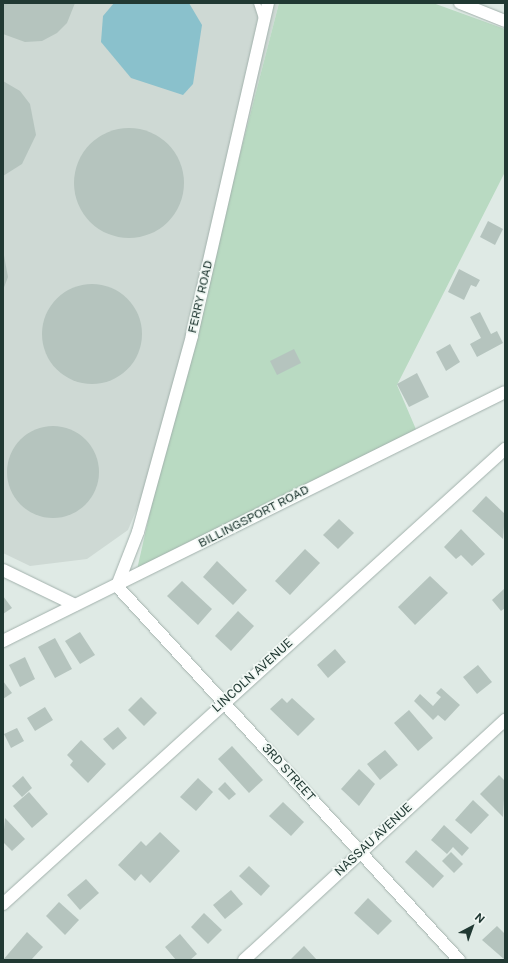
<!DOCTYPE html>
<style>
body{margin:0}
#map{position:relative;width:508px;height:963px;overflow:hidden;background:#dfeae5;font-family:"Public Sans",sans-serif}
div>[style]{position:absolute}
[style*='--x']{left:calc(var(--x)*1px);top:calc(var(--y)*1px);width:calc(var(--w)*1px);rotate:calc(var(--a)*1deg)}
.built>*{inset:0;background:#ced9d4}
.green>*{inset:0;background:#b9dac2}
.water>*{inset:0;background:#8ac1cc}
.building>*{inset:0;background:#b5c4be}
.round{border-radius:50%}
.roads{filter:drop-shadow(0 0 1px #a2b1ac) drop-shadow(0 0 1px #a2b1ac)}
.lane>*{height:6px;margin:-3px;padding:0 3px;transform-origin:3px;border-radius:3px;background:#fff}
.street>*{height:12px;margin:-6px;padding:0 6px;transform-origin:6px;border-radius:6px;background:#fff}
span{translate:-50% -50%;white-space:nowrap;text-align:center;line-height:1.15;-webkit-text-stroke:3.5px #f0f7f3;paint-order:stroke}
.street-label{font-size:12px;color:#213933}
.frame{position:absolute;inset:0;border:4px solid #213933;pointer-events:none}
.north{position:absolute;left:452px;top:907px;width:40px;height:40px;-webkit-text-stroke:3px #f0f7f3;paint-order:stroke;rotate:41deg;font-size:11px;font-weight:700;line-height:16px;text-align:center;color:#213933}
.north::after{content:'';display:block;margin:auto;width:14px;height:18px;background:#213933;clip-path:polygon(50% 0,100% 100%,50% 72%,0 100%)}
</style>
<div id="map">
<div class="built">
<div style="clip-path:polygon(3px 3px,279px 3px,168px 433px,128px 530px,87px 559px,30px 566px,3px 553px)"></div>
</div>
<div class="green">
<div style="clip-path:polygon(279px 3px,433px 3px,505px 29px,505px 172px,397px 385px,418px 434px,136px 574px,168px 433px)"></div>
</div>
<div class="water">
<div style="clip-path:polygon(114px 3px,189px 3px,202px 25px,193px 84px,183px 95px,131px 78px,101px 42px,103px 16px)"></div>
</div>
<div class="building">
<div style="clip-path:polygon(3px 3px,75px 3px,67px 23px,57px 33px,42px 41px,25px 42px,3px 34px)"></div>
<div style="clip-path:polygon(3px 81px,20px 91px,30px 104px,36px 135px,22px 164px,3px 176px)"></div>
<div class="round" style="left:74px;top:128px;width:110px;height:110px"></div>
<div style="clip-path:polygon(488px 221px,503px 229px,495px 245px,480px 237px)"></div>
<div style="clip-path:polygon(3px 250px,8px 277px,3px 290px)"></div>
<div style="clip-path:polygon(459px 269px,480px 280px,476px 287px,471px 285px,464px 300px,448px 292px)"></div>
<div class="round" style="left:42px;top:284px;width:100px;height:100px"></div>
<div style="clip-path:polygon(480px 312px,491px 334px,497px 331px,503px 343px,477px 357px,470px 344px,481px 338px,470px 317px)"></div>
<div style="clip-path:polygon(450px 344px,460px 362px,446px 371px,436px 352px)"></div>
<div style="clip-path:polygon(294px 349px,301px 363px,277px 375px,270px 361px)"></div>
<div style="clip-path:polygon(417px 373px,429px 397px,409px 407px,397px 384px)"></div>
<div class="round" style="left:7px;top:426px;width:92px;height:92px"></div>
<div style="clip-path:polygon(486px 496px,505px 514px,503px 539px,472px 511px)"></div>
<div style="clip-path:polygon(339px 519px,354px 533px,338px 549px,323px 535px)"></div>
<div style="clip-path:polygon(461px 529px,485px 554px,472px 566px,461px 555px,456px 559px,444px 547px)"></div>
<div style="clip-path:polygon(305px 549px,320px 563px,290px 595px,275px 581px)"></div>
<div style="clip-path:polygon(217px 561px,247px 590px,233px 605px,203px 577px)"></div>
<div style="clip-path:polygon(430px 576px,448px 593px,415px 625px,398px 607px)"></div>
<div style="clip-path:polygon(182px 581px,212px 609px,198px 625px,167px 596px)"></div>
<div style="clip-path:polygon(505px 588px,505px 608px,501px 611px,492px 600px)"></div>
<div style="clip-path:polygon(3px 596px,12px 608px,3px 614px)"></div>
<div style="clip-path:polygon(238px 611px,254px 626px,231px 651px,215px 636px)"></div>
<div style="clip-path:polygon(80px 632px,95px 655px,80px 664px,65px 641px)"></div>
<div style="clip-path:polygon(55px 638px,72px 669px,55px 678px,38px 647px)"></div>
<div style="clip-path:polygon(335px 649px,346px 662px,328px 678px,317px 665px)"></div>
<div style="clip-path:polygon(25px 657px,35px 679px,20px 687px,9px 665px)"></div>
<div style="clip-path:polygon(478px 665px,492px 682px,477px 694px,463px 677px)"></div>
<div style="clip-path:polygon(3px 681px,12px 693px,3px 699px)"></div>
<div style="clip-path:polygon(441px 688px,460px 705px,445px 721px,438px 715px,433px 720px,414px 701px,420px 694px,433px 706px,441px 697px,436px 693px)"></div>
<div style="clip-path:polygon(141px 697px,157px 713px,144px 726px,128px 710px)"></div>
<div style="clip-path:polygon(282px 698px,287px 703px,292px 698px,315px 719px,298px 736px,270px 709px)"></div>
<div style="clip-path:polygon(45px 707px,53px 720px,35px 731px,27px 718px)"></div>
<div style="clip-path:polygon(409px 710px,433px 738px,418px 751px,394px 723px)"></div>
<div style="clip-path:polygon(118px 727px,127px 738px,113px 750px,103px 739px)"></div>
<div style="clip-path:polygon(17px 728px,24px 741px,11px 748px,4px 734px)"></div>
<div style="clip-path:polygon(81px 740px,106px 764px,88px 783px,70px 765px,73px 761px,67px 755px)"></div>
<div style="clip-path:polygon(232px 746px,263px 780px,249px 793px,218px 759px)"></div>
<div style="clip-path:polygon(385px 750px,398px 765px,380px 780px,367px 764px)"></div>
<div style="clip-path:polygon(359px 769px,375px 784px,359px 806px,341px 789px)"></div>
<div style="clip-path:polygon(499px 775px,505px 781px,503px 817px,480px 794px)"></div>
<div style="clip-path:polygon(23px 776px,32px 788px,22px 797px,12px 786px)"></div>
<div style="clip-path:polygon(198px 778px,213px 792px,196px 811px,180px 797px)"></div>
<div style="clip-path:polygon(225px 782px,236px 794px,229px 800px,218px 789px)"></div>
<div style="clip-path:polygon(29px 792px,48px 814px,32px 828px,13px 806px)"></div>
<div style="clip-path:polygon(473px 800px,489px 815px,471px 834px,455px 820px)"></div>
<div style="clip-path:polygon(283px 802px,304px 822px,291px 836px,269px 816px)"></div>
<div style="clip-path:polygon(5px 818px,25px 839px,12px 851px,3px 842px)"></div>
<div style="clip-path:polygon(444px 825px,469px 848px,462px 856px,453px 847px,447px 854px,431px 840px)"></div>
<div style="clip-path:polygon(160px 832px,180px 851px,150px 883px,141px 874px,135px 881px,118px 865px,141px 841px,146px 846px)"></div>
<div style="clip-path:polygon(416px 850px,444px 876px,433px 888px,405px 862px)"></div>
<div style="clip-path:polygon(451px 852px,463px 864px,454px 873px,442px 861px)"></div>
<div style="clip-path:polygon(249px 866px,270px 886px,261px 896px,239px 876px)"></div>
<div style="clip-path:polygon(86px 879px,99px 893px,80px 910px,67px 895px)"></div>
<div style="clip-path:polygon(231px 890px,243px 904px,225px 919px,213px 905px)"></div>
<div style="clip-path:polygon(368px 898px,392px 921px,378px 935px,354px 913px)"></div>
<div style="clip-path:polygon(59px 902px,79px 920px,65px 935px,46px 916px)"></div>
<div style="clip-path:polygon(204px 913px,222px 930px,208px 944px,191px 927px)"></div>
<div style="clip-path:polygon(497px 926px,505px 934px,505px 960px,482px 940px)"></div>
<div style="clip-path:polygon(27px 932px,43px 947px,31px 960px,3px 960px)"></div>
<div style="clip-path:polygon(180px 934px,197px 954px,190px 960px,176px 960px,165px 947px)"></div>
<div style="clip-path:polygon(304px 946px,317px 960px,290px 960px)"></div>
</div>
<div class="roads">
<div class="lane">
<div style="--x:257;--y:3;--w:16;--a:72"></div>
</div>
<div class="street">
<div style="--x:268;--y:3;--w:342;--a:102.9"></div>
<div style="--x:192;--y:336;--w:203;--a:105.4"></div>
<div style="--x:138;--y:532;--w:58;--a:111.3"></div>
<div style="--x:117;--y:586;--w:507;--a:47.56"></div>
<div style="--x:460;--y:3;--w:48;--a:21.8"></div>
<div style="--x:3;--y:570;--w:80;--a:25.9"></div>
<div style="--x:3;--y:641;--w:560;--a:-26.38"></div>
<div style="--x:3;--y:904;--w:678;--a:-42.19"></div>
<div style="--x:244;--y:960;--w:355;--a:-42.6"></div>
</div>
</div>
<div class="street-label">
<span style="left:201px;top:297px;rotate:-77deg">FERRY ROAD</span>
<span style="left:254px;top:517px;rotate:-27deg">BILLINGSPORT ROAD</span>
<span style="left:253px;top:676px;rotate:-42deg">LINCOLN AVENUE</span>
<span style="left:288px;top:773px;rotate:48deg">3RD STREET</span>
<span style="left:374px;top:840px;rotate:-43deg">NASSAU AVENUE</span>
</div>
<div class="frame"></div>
<div class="north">N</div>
</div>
